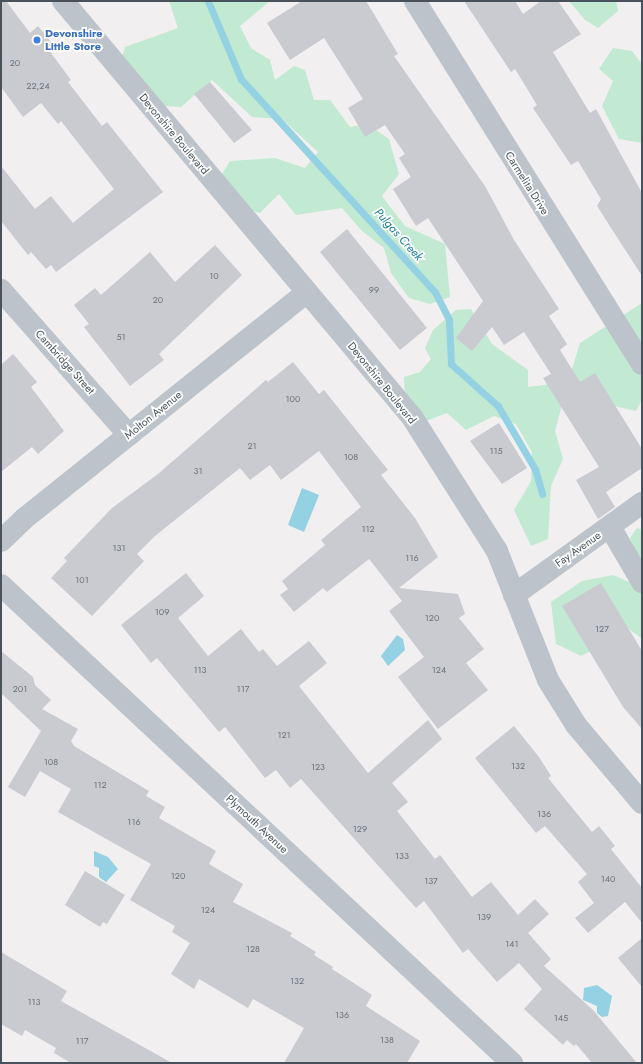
<!DOCTYPE html>
<style>
body{margin:0}
#map{position:relative;width:643px;height:1064px;overflow:hidden;background:#f1efef;font-family:Jost,sans-serif}
div>[style]{position:absolute}
[style*='--x']{left:calc(var(--x)*1px);top:calc(var(--y)*1px);width:calc(var(--w)*1px);rotate:calc(var(--a)*1deg)}
.green>*{inset:0;background:#c2ead2}
.water>*{inset:0;background:#94d1e2}
.stream>*{height:7px;margin:-3.5px;padding:0 3.5px;transform-origin:3.5px;border-radius:3.5px;background:#94d1e2}
.building>*{inset:0;background:#c9cbd1}
.street>*{height:22px;margin:-11px;padding:0 11px;transform-origin:11px;border-radius:11px;background:#bcc3ca}
.dots>*{width:11px;height:11px;translate:-50% -50%;box-sizing:border-box;border:2px solid #fff;border-radius:50%}
span{translate:-50% -50%;white-space:nowrap;text-align:center;line-height:1.15;-webkit-text-stroke:3.5px #fff;paint-order:stroke}
.number-label{font-size:9px;color:#697078}
.number-label span{-webkit-text-stroke-width:0}
.shop-label{font-size:11px;color:#366cbe;font-weight:700}
.left{translate:0 -50%;text-align:left}
.street-label{font-size:11px;color:#49525a}
.water-label{font-size:12px;color:#1c7e9a;font-style:italic}
.frame{position:absolute;inset:0;border:2px solid #49525a;pointer-events:none}
</style>
<div id="map">
<div class="green">
<div style="clip-path:polygon(169px 1px,270px 1px,240px 26px,251px 48px,270px 60px,275px 80px,294px 66px,305px 70px,314px 100px,330px 100px,350px 127px,367px 124px,389px 139px,399px 174px,382px 196px,405px 226px,445px 244px,450px 297px,430px 304px,409px 298px,391px 273px,384px 248px,362px 231px,342px 208px,296px 215px,279px 194px,260px 213px,241px 208px,219px 179px,230px 161px,275px 158px,305px 168px,318px 152px,282px 119px,252px 117px,212px 80px,181px 107px,163px 106px,117px 75px,125px 47px,178px 28px)"></div>
<div style="clip-path:polygon(569px 1px,616px 1px,618px 11px,598px 28px,585px 20px)"></div>
<div style="clip-path:polygon(613px 48px,632px 51px,642px 64px,642px 143px,619px 139px,602px 106px,613px 81px,599px 69px)"></div>
<div style="clip-path:polygon(642px 303px,642px 400px,636px 411px,596px 402px,571px 372px,580px 343px)"></div>
<div style="clip-path:polygon(471px 309px,492px 344px,528px 370px,528px 387px,552px 384px,565px 393px,555px 431px,563px 459px,551px 486px,548px 539px,531px 546px,514px 510px,531px 481px,532px 452px,516px 424px,494px 416px,466px 430px,447px 413px,426px 421px,405px 399px,404px 377px,420px 372px,431px 359px,425px 348px,433px 330px,456px 310px)"></div>
<div style="clip-path:polygon(637px 528px,642px 530px,642px 639px,615px 618px,607px 643px,581px 656px,556px 644px,551px 602px,582px 581px,613px 575px,632px 583px,637px 556px,630px 538px)"></div>
</div>
<div class="water">
<div style="clip-path:polygon(302px 488px,319px 495px,304px 532px,288px 525px)"></div>
<div style="clip-path:polygon(397px 635px,403px 639px,405px 650px,388px 666px,381px 656px)"></div>
<div style="clip-path:polygon(94px 851px,108px 857px,118px 869px,106px 882px,99px 877px,99px 868px,94px 866px)"></div>
<div style="clip-path:polygon(597px 985px,612px 996px,608px 1016px,602px 1017px,597px 1013px,597px 1006px,583px 1000px,584px 988px)"></div>
</div>
<div class="stream">
<div style="--x:208;--y:1;--w:85;--a:67.1"></div>
<div style="--x:241;--y:79;--w:288;--a:47.7"></div>
<div style="--x:435;--y:292;--w:31;--a:63"></div>
<div style="--x:449;--y:320;--w:44;--a:87.4"></div>
<div style="--x:451;--y:364;--w:63;--a:41.8"></div>
<div style="--x:498;--y:406;--w:73;--a:59.6"></div>
<div style="--x:535;--y:469;--w:26;--a:74"></div>
</div>
<div class="building">
<div style="clip-path:polygon(1px 1px,6px 1px,30px 33px,38px 26px,53px 45px,48px 49px,71px 80px,68px 82px,102px 126px,107px 122px,163px 192px,56px 272px,51px 265px,46px 269px,31px 252px,28px 255px,1px 221px,1px 166px,35px 209px,51px 196px,73px 223px,114px 189px,61px 121px,58px 124px,41px 103px,23px 117px,1px 87px)"></div>
<div style="clip-path:polygon(302px 1px,366px 1px,398px 54px,394px 56px,485px 186px,514px 240px,559px 309px,549px 316px,567px 344px,560px 350px,580px 382px,595px 373px,642px 449px,642px 468px,606px 492px,615px 507px,598px 519px,576px 480px,599px 467px,543px 378px,551px 374px,524px 332px,504px 345px,492px 327px,472px 351px,456px 338px,483px 301px,428px 218px,416px 226px,393px 189px,411px 177px,399px 158px,405px 154px,385px 125px,365px 137px,348px 108px,363px 99px,324px 38px,290px 60px,267px 23px)"></div>
<div style="clip-path:polygon(464px 1px,515px 1px,523px 14px,541px 1px,558px 1px,581px 34px,553px 52px,590px 113px,596px 109px,642px 193px,642px 276px,597px 206px,601px 199px,578px 161px,571px 165px,533px 108px,537px 105px,515px 69px,511px 72px)"></div>
<div style="clip-path:polygon(210px 82px,252px 130px,234px 143px,194px 94px)"></div>
<div style="clip-path:polygon(347px 229px,427px 328px,400px 350px,320px 252px)"></div>
<div style="clip-path:polygon(215px 245px,242px 275px,159px 354px,164px 360px,130px 386px,84px 327px,89px 324px,74px 305px,95px 288px,101px 295px,150px 252px,175px 282px)"></div>
<div style="clip-path:polygon(13px 354px,37px 382px,31px 387px,64px 431px,38px 454px,32px 447px,1px 472px,1px 365px)"></div>
<div style="clip-path:polygon(293px 362px,319px 394px,324px 390px,388px 470px,381px 475px,415px 518px,438px 557px,399px 588px,458px 594px,465px 614px,459px 618px,484px 649px,466px 663px,488px 690px,438px 729px,398px 677px,424px 657px,389px 611px,402px 601px,369px 559px,327px 592px,323px 588px,294px 612px,280px 595px,288px 589px,282px 581px,325px 545px,321px 540px,361px 507px,319px 451px,281px 480px,270px 465px,250px 480px,240px 468px,155px 536px,137px 554px,144px 561px,92px 616px,51px 578px,67px 561px,64px 558px,112px 508px,158px 474px,266px 380px,268px 382px)"></div>
<div style="clip-path:polygon(499px 423px,527px 468px,502px 484px,470px 441px)"></div>
<div style="clip-path:polygon(186px 573px,204px 596px,178px 618px,208px 656px,241px 629px,259px 652px,263px 649px,277px 666px,309px 641px,327px 663px,299px 686px,368px 773px,428px 720px,442px 739px,392px 783px,408px 802px,397px 811px,435px 859px,440px 855px,472px 897px,491px 882px,518px 915px,535px 899px,549px 914px,528px 933px,551px 959px,544px 966px,593px 1010px,637px 1063px,592px 1063px,576px 1044px,574px 1046px,567px 1040px,563px 1045px,524px 1009px,542px 989px,519px 963px,497px 982px,468px 949px,463px 953px,424px 901px,416px 908px,301px 779px,290px 788px,276px 770px,265px 778px,225px 727px,219px 732px,157px 658px,151px 663px,121px 625px)"></div>
<div style="clip-path:polygon(601px 583px,642px 651px,642px 729px,623px 707px,562px 606px)"></div>
<div style="clip-path:polygon(1px 651px,33px 677px,35px 685px,51px 700px,42px 709px,78px 729px,71px 741px,74px 746px,149px 791px,146px 796px,165px 807px,159px 818px,216px 851px,209px 864px,243px 884px,233px 902px,292px 933px,290px 936px,316px 952px,314px 955px,333px 967px,332px 969px,372px 995px,366px 1006px,420px 1041px,407px 1063px,284px 1063px,304px 1028px,253px 999px,248px 1008px,199px 979px,194px 989px,171px 974px,190px 943px,172px 932px,175px 926px,130px 900px,151px 864px,58px 812px,71px 789px,40px 771px,25px 797px,8px 787px,41px 731px,1px 693px)"></div>
<div style="clip-path:polygon(514px 726px,539px 757px,551px 776px,548px 778px,592px 832px,599px 826px,615px 846px,611px 849px,642px 888px,642px 923px,625px 902px,588px 933px,575px 918px,594px 903px,578px 882px,587px 874px,545px 826px,536px 833px,475px 758px)"></div>
<div style="clip-path:polygon(85px 871px,125px 895px,107px 924px,103px 922px,100px 927px,65px 905px)"></div>
<div style="clip-path:polygon(642px 938px,642px 987px,618px 958px)"></div>
<div style="clip-path:polygon(1px 952px,67px 991px,61px 1001px,172px 1063px,71px 1063px,54px 1053px,56px 1048px,25px 1030px,22px 1036px,1px 1024px)"></div>
</div>
<div class="street">
<div style="--x:63;--y:1;--w:543;--a:50.01"></div>
<div style="--x:412;--y:417;--w:159;--a:57.6"></div>
<div style="--x:497;--y:551;--w:139;--a:68.4"></div>
<div style="--x:548;--y:680;--w:53;--a:58.1"></div>
<div style="--x:576;--y:725;--w:102;--a:49.8"></div>
<div style="--x:415;--y:1;--w:428;--a:58"></div>
<div style="--x:1;--y:290;--w:193;--a:48.6"></div>
<div style="--x:610;--y:527;--w:64;--a:59.8"></div>
<div style="--x:1;--y:541;--w:33;--a:-44"></div>
<div style="--x:25;--y:518;--w:361;--a:-38.7"></div>
<div style="--x:1;--y:585;--w:700;--a:43.09"></div>
<div style="--x:514;--y:595;--w:158;--a:-35.7"></div>
</div>
<div class="dots">
<div style="left:37px;top:40px;background:#3f7fe0"></div>
</div>
<div class="number-label">
<span style="left:15px;top:63px">20</span>
<span style="left:38px;top:86px">22,24</span>
<span style="left:214px;top:276px">10</span>
<span style="left:374px;top:290px">99</span>
<span style="left:158px;top:300px">20</span>
<span style="left:121px;top:337px">51</span>
<span style="left:293px;top:399px">100</span>
<span style="left:252px;top:446px">21</span>
<span style="left:496px;top:451px">115</span>
<span style="left:351px;top:457px">108</span>
<span style="left:198px;top:471px">31</span>
<span style="left:368px;top:529px">112</span>
<span style="left:119px;top:548px">131</span>
<span style="left:412px;top:558px">116</span>
<span style="left:82px;top:580px">101</span>
<span style="left:162px;top:612px">109</span>
<span style="left:432px;top:618px">120</span>
<span style="left:602px;top:629px">127</span>
<span style="left:200px;top:670px">113</span>
<span style="left:439px;top:670px">124</span>
<span style="left:20px;top:689px">201</span>
<span style="left:243px;top:689px">117</span>
<span style="left:284px;top:735px">121</span>
<span style="left:51px;top:762px">108</span>
<span style="left:518px;top:766px">132</span>
<span style="left:318px;top:767px">123</span>
<span style="left:100px;top:785px">112</span>
<span style="left:544px;top:814px">136</span>
<span style="left:134px;top:822px">116</span>
<span style="left:360px;top:829px">129</span>
<span style="left:402px;top:856px">133</span>
<span style="left:178px;top:876px">120</span>
<span style="left:608px;top:879px">140</span>
<span style="left:431px;top:881px">137</span>
<span style="left:208px;top:910px">124</span>
<span style="left:484px;top:917px">139</span>
<span style="left:512px;top:944px">141</span>
<span style="left:253px;top:949px">128</span>
<span style="left:297px;top:981px">132</span>
<span style="left:34px;top:1002px">113</span>
<span style="left:342px;top:1015px">136</span>
<span style="left:561px;top:1018px">145</span>
<span style="left:387px;top:1040px">138</span>
<span style="left:82px;top:1041px">117</span>
</div>
<div class="shop-label">
<span class="left" style="left:45px;top:40px">Devonshire<br>Little Store</span>
</div>
<div class="street-label">
<span style="left:174px;top:134px;rotate:50deg">Devonshire Boulevard</span>
<span style="left:527px;top:183px;rotate:58deg">Carmelita Drive</span>
<span style="left:65px;top:362px;rotate:48deg">Cambridge Street</span>
<span style="left:382px;top:383px;rotate:51deg">Devonshire Boulevard</span>
<span style="left:153px;top:415px;rotate:-39deg">Molton Avenue</span>
<span style="left:578px;top:549px;rotate:-35deg">Fay Avenue</span>
<span style="left:257px;top:824px;rotate:43deg">Plymouth Avenue</span>
</div>
<div class="water-label">
<span style="left:398px;top:235px;rotate:48deg">Pulgas Creek</span>
</div>
<div class="frame"></div>
</div>
